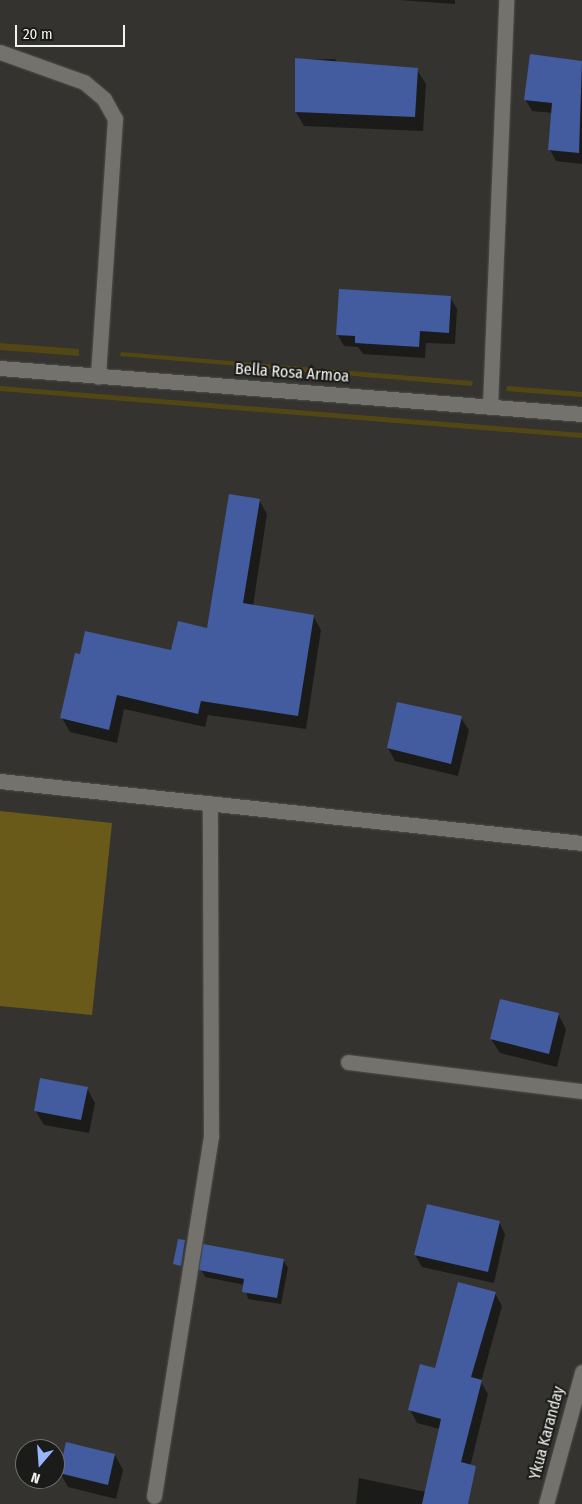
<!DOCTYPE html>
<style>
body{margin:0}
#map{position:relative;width:582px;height:1504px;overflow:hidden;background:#34332f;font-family:"Fira Sans Condensed",sans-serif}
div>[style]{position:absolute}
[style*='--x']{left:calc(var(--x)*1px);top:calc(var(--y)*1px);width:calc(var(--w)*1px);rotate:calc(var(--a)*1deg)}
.green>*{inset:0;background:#695a19}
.water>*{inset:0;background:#524615}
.shadow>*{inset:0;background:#0007}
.building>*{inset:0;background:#435b9f}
.roads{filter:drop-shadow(0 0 1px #4f4f4b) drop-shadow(0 0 1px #4f4f4b)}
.minor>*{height:15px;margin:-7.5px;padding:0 7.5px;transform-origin:7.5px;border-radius:7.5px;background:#73726d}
span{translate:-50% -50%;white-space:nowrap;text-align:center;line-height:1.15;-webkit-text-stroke:4px #1b1b19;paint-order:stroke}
.street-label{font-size:16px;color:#f2f2ef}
.north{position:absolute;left:15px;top:1439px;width:50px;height:50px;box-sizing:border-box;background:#1b1b19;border:1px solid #71716f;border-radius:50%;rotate:198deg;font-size:14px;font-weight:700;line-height:20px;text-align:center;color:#f2f2ef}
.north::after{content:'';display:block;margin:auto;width:18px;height:22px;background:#99b5fd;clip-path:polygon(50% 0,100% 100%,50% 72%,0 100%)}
.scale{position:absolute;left:15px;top:25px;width:110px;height:22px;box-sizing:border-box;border:2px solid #f2f2ef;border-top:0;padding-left:6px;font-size:15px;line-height:18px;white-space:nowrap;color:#f2f2ef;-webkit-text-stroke:4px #1b1b19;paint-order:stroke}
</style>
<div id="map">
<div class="green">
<div style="clip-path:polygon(0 811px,112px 823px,92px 1015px,0 1006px)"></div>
</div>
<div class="water">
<div style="clip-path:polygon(0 343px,79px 349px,79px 356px,0 350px)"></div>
<div style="clip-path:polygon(121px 352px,473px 381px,472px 386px,120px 356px)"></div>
<div style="clip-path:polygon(0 386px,582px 433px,582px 438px,0 391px)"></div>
<div style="clip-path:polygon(507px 386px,582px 392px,582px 397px,506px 391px)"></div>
</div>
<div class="shadow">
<div style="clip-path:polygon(399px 0,455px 0,455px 4px)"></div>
<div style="clip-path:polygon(531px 56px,582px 62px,582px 164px,556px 161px,550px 150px,553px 113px,532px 111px,525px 99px)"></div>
<div style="clip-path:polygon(335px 59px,337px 64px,417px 70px,426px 84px,423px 131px,304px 126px,296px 112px,296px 60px)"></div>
<div style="clip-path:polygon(450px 297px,457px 309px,455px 344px,426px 343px,425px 358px,363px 354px,358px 347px,344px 346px,337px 334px)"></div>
<div style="clip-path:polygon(259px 500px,267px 514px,253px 606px,313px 616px,321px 630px,306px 729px,208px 715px,205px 727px,124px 709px,117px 743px,70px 732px,62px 718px,208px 629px)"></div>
<div style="clip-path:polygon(461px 718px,469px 730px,458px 776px,395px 761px,388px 748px)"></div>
<div style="clip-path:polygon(558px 1014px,566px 1029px,557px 1067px,500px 1053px,491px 1039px)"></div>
<div style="clip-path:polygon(87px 1088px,95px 1103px,89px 1133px,44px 1125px,35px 1110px)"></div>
<div style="clip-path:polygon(499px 1222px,505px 1234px,494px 1283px,422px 1267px,415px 1255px)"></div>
<div style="clip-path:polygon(283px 1260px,288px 1268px,281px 1304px,248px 1299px,245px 1285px,205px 1277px,201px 1269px)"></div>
<div style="clip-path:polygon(495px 1293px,502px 1306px,481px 1382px,488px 1394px,461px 1504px,356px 1504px,359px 1478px,426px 1492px,440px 1429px,417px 1423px,410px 1410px)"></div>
<div style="clip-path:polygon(115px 1455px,123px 1470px,116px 1499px,68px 1487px,60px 1473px)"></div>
</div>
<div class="building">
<div style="clip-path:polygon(530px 54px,582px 61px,579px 153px,548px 150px,552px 103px,524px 100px)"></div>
<div style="clip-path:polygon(295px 58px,418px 68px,415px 117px,295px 112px)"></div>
<div style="clip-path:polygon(339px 289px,451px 296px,449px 333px,420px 331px,419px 347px,355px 343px,355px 336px,336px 335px)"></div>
<div style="clip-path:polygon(229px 494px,260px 499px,243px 603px,314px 615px,298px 716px,201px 701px,198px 714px,117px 695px,109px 730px,60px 718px,75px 653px,80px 654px,85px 631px,171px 650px,178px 621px,207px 628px)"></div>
<div style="clip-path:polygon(397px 702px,462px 716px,451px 764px,387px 748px)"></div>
<div style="clip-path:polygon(500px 999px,559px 1013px,549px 1054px,490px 1039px)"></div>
<div style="clip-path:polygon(40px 1078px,88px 1087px,81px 1120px,34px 1111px)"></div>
<div style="clip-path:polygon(427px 1204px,500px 1221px,488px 1272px,414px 1255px)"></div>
<div style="clip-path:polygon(178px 1239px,185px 1240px,181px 1266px,173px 1264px)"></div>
<div style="clip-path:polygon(203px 1244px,284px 1259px,277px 1298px,242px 1292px,244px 1279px,199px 1270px)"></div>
<div style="clip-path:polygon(458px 1282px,496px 1292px,471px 1377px,482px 1380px,461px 1462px,476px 1466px,468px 1504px,422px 1504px,441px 1419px,408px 1410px,420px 1364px,435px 1368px)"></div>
<div style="clip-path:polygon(66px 1442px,115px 1454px,108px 1485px,59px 1473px)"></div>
</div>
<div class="roads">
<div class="minor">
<div style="--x:0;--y:52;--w:89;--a:19.7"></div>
<div style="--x:84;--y:82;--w:26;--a:40"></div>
<div style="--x:104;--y:99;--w:23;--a:61"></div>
<div style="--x:115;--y:119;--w:258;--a:93.8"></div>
<div style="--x:0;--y:368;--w:584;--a:4.52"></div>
<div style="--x:490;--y:406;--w:406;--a:-87.7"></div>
<div style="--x:0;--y:781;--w:585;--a:6.08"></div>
<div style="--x:348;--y:1062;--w:236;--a:7.1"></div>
<div style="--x:154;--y:1496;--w:364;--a:-81"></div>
<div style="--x:211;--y:1136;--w:333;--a:-90.2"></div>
<div style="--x:546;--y:1504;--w:137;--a:-74.7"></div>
</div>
</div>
<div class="street-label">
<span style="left:292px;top:373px;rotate:4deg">Bella Rosa Armoa</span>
<span style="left:547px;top:1433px;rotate:-75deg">Ykua Karanday</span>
</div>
<div class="north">N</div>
<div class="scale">20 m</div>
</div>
